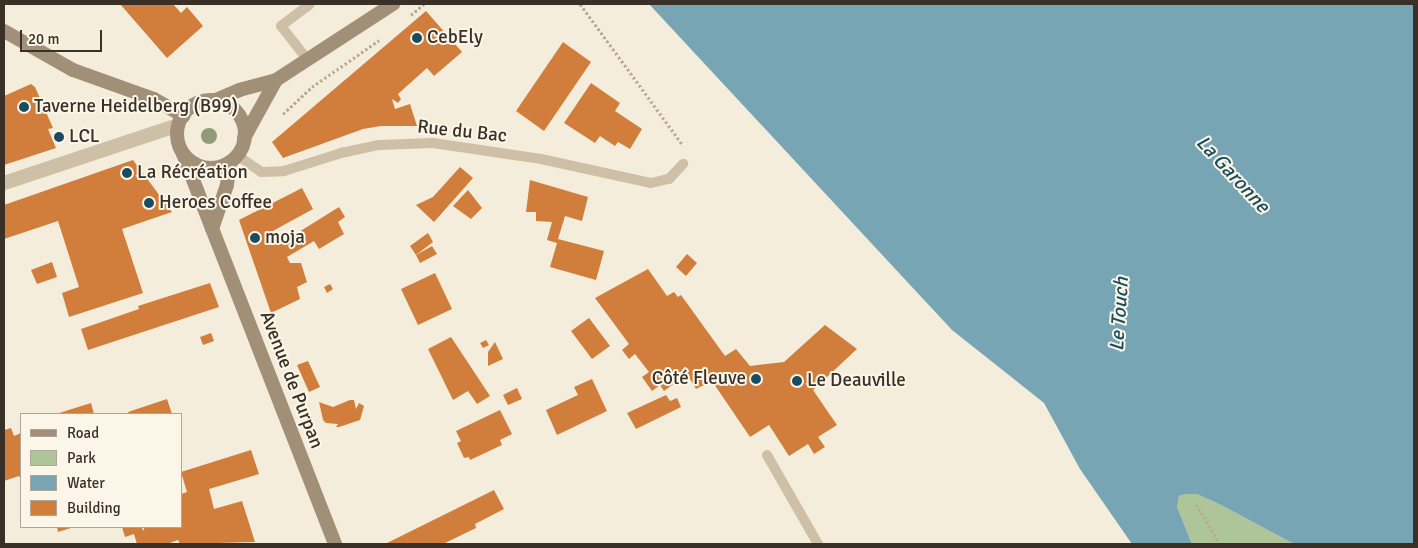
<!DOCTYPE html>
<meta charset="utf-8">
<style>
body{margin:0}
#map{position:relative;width:1418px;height:548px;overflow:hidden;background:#f4eddb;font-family:Signika,sans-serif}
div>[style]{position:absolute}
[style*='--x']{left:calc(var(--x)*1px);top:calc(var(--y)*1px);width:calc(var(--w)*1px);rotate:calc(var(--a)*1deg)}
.green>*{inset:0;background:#aec599}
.water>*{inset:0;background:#77a5b4}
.building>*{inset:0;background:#d17e3c}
.path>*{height:3px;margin-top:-1.5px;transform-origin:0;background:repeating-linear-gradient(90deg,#baaa90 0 2.5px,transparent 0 5px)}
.service>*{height:10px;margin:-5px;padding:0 5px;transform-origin:5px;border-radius:5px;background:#cec0a6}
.tertiary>*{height:14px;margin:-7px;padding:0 7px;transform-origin:7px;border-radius:7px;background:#cec0a6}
.secondary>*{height:14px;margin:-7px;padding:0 7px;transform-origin:7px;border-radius:7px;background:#a18f77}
.secondary>.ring{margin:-7px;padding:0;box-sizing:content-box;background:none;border:14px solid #a18f77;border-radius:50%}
.trees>*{width:16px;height:16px;margin:-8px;border-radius:50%;background:#909c79}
.dots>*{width:14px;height:14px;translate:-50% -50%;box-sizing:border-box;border:2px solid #fbf6e8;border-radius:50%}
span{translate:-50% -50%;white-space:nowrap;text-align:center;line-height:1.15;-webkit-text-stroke:4px #fbf6e8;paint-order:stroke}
.poi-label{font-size:19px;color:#393027}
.left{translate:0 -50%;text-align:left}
.right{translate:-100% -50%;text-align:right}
.street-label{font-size:19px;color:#393027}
.water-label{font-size:20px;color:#194c5e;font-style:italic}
.frame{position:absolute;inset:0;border:5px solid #393027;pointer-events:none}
.legend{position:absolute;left:20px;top:413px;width:162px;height:115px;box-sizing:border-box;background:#fbf6e8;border:1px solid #ada79b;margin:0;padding:6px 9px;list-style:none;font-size:15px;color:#393027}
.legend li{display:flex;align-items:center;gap:10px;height:25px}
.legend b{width:25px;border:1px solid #ada79b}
.scale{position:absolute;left:20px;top:30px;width:82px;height:22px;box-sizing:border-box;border:2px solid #393027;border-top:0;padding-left:6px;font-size:15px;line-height:18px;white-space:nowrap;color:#393027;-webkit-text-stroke:4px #fbf6e8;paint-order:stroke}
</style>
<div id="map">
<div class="green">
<div style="clip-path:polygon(1185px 494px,1197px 494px,1223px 506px,1294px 544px,1192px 544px,1177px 507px,1179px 496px)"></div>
</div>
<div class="water">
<div style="clip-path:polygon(649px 4px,1414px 4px,1414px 544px,1294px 544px,1223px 506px,1197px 494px,1186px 494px,1179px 496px,1177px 507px,1192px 544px,1132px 544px,1080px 469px,1044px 403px,952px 330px)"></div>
</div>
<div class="building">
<div style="clip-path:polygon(120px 4px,173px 4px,181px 13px,187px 7px,203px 26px,167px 58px)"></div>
<div style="clip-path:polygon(426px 11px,462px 52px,434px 76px,427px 68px,398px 94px,401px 99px,398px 103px,392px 99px,395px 109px,410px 104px,417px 126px,381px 126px,363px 129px,283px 158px,272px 142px)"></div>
<div style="clip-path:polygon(563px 42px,591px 62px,544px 131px,516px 111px)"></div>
<div style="clip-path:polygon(591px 83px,620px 103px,615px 111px,642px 129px,630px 149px,618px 142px,615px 146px,600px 136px,595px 143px,564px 123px)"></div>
<div style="clip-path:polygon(31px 84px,35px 87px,53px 128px,48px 129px,56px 148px,4px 165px,4px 96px)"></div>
<div style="clip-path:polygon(133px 160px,172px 212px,122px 229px,143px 293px,69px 317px,62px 293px,79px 287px,58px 221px,4px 239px,4px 205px)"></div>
<div style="clip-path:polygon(460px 167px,473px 178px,434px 222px,416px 205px,433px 197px)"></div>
<div style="clip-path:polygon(530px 180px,588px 197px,582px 221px,565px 216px,558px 239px,604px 251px,596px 280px,550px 267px,557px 243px,547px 240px,552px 222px,536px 221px,536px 212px,526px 212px)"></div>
<div style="clip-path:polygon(302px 188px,313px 209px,271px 232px,278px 245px,339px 207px,345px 217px,338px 222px,344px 234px,319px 249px,314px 241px,287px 257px,290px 263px,301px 263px,307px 282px,297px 287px,300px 299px,271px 313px,239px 220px)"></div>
<div style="clip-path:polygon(468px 190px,482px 208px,471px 219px,453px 206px)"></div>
<div style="clip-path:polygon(428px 233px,433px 242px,416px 255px,410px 246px)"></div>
<div style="clip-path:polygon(432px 246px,437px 254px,420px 263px,416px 255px)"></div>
<div style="clip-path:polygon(687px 254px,697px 263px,686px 276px,676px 267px)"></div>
<div style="clip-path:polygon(52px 262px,57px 277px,37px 284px,31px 270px)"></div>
<div style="clip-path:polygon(648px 269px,667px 296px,674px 292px,678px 297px,681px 295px,725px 356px,736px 349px,750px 366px,784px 362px,825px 325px,857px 349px,813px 390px,837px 425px,818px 437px,825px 447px,814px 454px,808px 444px,789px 456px,769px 425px,750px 437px,712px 381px,696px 389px,687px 374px,664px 391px,660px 385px,652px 391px,642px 377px,649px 372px,635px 354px,629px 359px,622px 350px,629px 344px,595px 298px)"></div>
<div style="clip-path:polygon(435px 273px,452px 309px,418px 325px,401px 289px)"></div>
<div style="clip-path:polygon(210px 283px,219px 307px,88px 350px,81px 329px,139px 309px,138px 306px)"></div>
<div style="clip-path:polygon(330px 284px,333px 289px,327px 293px,324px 287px)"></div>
<div style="clip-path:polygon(589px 318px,610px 346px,592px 359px,571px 331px)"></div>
<div style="clip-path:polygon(211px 333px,214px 341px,203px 345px,200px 337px)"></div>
<div style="clip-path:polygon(451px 337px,490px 396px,477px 404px,468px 391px,453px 400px,428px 349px)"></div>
<div style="clip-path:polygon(486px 340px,489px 345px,483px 348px,480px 343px)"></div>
<div style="clip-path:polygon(495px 342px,503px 359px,488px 366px,488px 352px)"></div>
<div style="clip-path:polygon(308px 361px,320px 387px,309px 392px,297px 365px)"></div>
<div style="clip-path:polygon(592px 379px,607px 411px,557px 435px,546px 410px,578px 395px,574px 387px)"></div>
<div style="clip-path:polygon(517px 388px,522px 399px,508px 405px,503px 395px)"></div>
<div style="clip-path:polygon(666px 395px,670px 401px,677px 398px,681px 407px,636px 429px,627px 413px)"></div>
<div style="clip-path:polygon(167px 399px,172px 414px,129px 414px,128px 412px)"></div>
<div style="clip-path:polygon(350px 400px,354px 400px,356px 409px,359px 403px,364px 406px,360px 420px,339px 427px,336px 427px,338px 424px,326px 423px,323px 420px,319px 402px,333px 407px)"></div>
<div style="clip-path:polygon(91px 403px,94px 414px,56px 414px)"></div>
<div style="clip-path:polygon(500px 410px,512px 434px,500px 440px,502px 445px,470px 460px,469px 457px,464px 458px,457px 443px,461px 441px,456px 431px)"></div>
<div style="clip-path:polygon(11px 428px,14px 436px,21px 433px,21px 480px,19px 476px,4px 481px,4px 430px)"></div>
<div style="clip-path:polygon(251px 450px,259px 474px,209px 489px,214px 509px,242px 501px,255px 542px,180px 544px,178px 540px,167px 544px,137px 544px,134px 534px,125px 537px,122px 527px,142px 527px,143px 531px,145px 527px,181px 527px,181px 494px,187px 492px,181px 472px)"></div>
<div style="clip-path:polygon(494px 490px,504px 509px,475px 524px,476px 528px,443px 544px,385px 544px)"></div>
<div style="clip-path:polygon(57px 527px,74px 527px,58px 532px)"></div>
</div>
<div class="path">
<div style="--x:580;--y:4;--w:175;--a:53.9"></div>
<div style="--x:411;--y:15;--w:17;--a:-40"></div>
<div style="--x:283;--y:114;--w:40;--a:-43"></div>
<div style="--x:312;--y:87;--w:82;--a:-35"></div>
<div style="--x:1196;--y:504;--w:47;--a:59"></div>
</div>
<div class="service">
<div style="--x:307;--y:59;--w:42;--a:-128.2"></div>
<div style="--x:281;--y:26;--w:36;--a:-37"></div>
<div style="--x:237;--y:155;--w:29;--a:35"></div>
<div style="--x:261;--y:172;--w:23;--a:-2"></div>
<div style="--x:284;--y:171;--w:60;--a:-17.5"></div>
<div style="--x:341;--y:153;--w:39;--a:-12"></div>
<div style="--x:379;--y:145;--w:54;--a:-2.1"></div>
<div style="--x:433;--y:143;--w:109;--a:8.4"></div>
<div style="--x:541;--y:159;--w:113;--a:12.3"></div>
<div style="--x:651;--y:183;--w:18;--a:-13"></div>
<div style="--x:669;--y:179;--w:21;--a:-47"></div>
<div style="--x:767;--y:455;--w:103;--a:60.2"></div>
</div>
<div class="tertiary">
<div style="--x:4;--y:183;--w:183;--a:-18.4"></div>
</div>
<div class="secondary">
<div style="--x:4;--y:31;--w:79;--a:29.5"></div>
<div style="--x:73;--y:70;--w:86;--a:19.7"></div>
<div style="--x:154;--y:99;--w:34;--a:30"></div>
<div style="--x:216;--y:100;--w:25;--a:-23"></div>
<div style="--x:239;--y:90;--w:38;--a:-15"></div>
<div style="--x:276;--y:80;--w:140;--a:-33"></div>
<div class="ring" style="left:177px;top:100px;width:54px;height:54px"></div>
<div style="--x:244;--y:138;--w:66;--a:-61.1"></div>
<div style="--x:183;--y:154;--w:419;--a:68.7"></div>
<div style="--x:212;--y:229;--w:46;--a:-71.2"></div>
<div style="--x:227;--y:185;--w:23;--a:-83"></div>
</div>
<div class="trees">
<div style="left:209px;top:136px"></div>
</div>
<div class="dots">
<div style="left:417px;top:38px;background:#194c5e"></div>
<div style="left:24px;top:107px;background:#194c5e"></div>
<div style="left:59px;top:137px;background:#194c5e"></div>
<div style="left:127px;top:173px;background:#194c5e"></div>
<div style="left:149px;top:203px;background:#194c5e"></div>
<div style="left:255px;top:238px;background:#194c5e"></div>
<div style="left:756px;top:379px;background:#194c5e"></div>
<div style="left:797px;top:381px;background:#194c5e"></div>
</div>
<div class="poi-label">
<span class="left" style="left:427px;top:38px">CebEly</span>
<span class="left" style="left:34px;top:107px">Taverne Heidelberg (B99)</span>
<span class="left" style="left:69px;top:137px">LCL</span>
<span class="left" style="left:137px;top:173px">La Récréation</span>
<span class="left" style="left:159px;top:203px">Heroes Coffee</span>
<span class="left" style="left:265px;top:238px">moja</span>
<span class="right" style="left:746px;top:379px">Côté Fleuve</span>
<span class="left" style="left:807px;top:381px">Le Deauville</span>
</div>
<div class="street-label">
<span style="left:462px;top:132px;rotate:6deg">Rue du Bac</span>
<span style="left:291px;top:380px;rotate:69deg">Avenue de Purpan</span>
</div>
<div class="water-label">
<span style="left:1233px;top:174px;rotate:47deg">La Garonne</span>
<span style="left:1119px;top:314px;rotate:-86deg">Le Touch</span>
</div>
<div class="frame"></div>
<ul class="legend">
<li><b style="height:6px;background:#a18f77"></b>Road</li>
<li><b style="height:14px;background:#aec599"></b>Park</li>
<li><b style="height:14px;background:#77a5b4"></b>Water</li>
<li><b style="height:14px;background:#d17e3c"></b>Building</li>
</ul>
<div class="scale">20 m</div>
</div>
